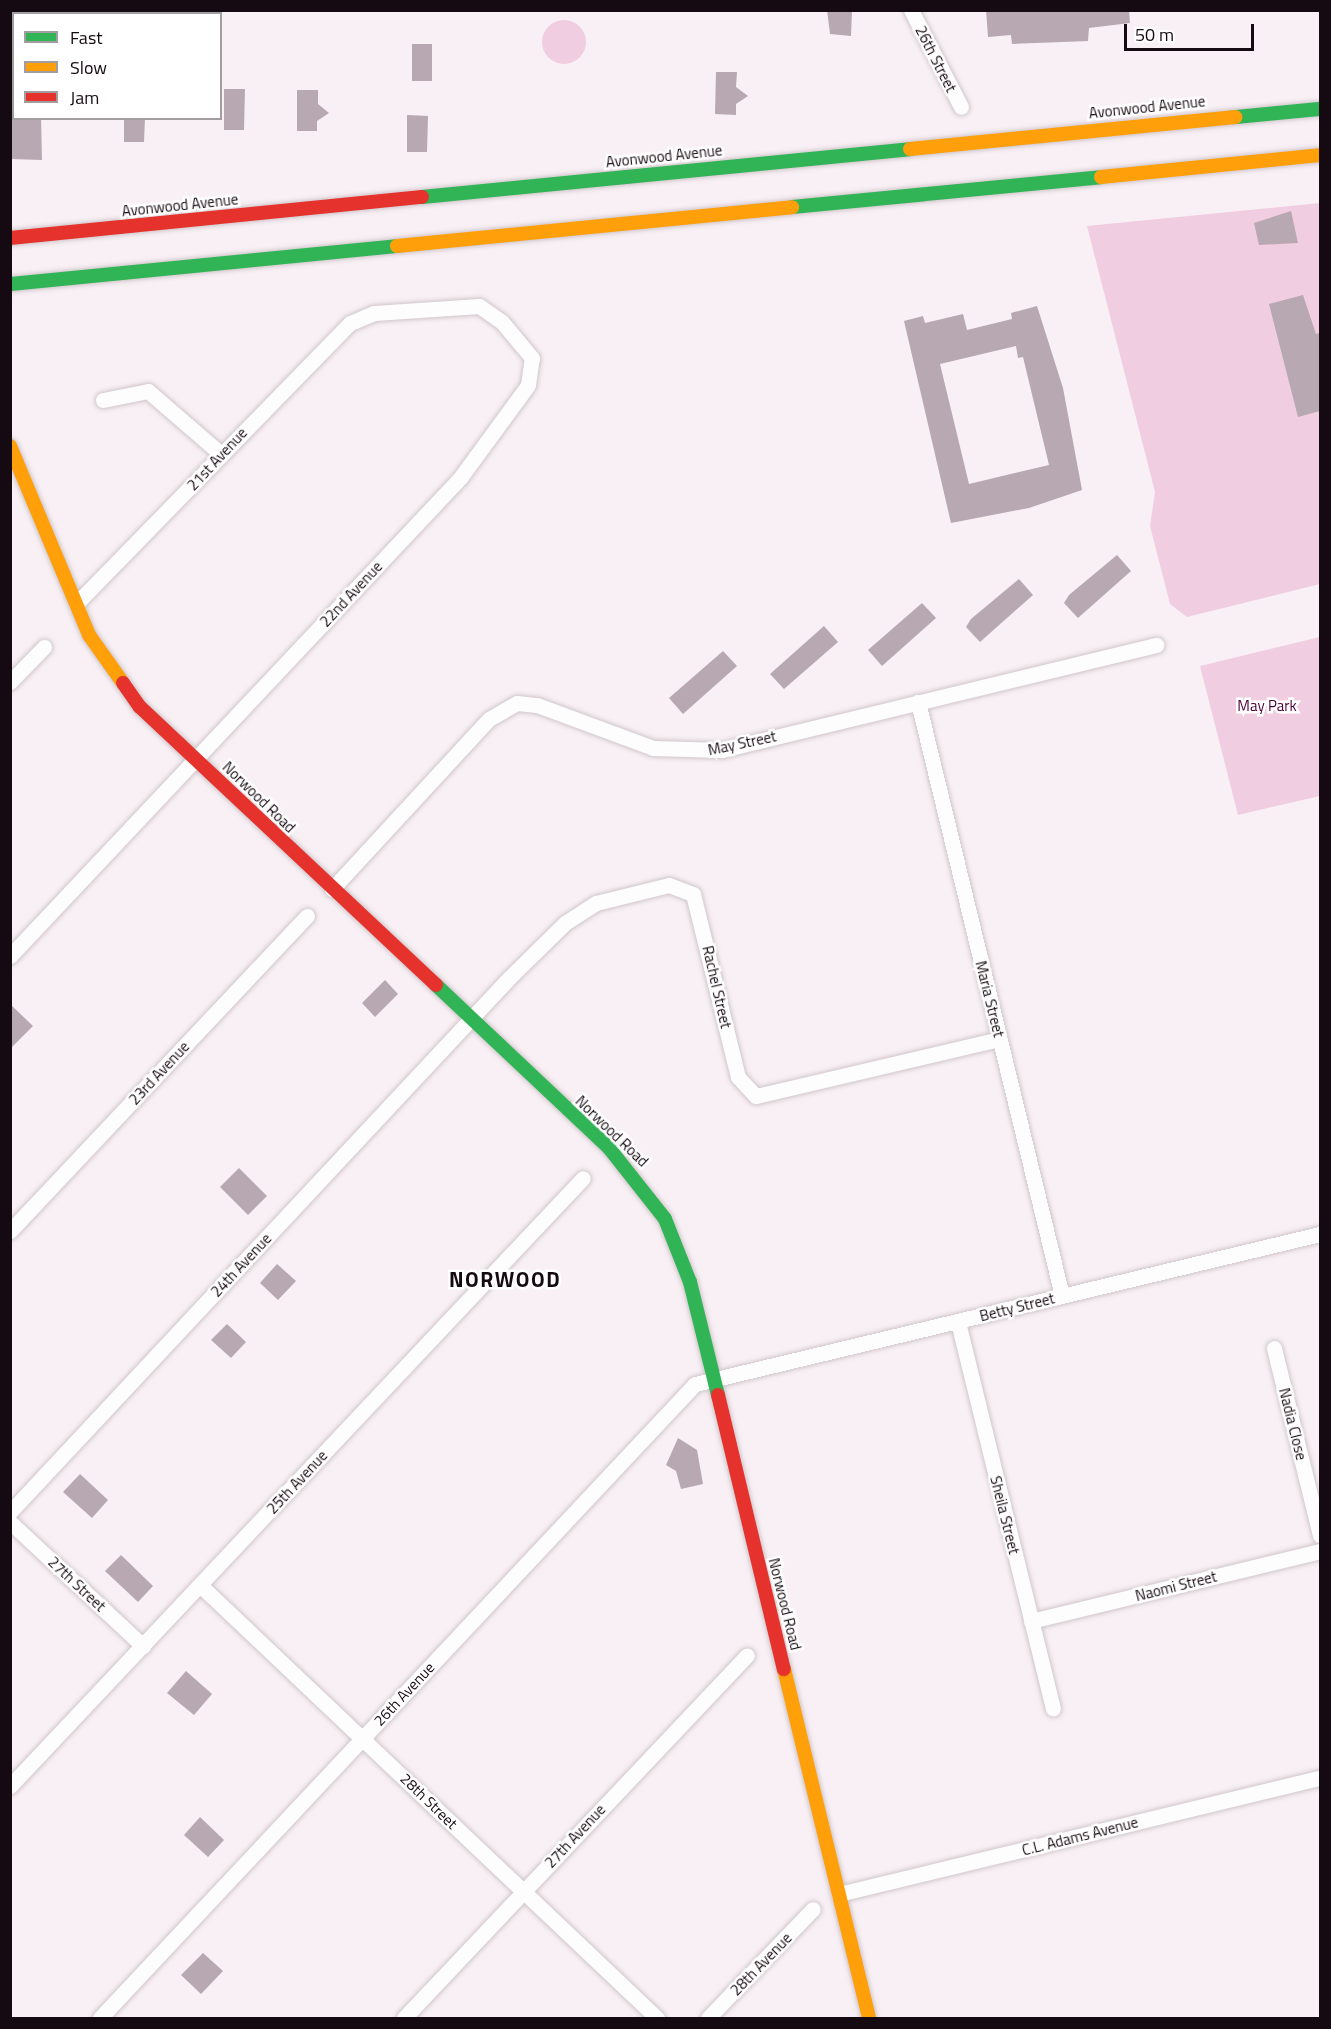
<!DOCTYPE html>
<style>
body{margin:0}
#map{position:relative;width:1331px;height:2029px;overflow:hidden;background:#f8f0f4;font-family:"Titillium Web",sans-serif}
div>[style]{position:absolute}
[style*='--x']{left:calc(var(--x)*1px);top:calc(var(--y)*1px);width:calc(var(--w)*1px);rotate:calc(var(--a)*1deg)}
.green>*{inset:0;background:#f1cde1}
.round{border-radius:50%}
.building>*{inset:0;background:#b7a8b1}
.roads{filter:drop-shadow(0 0 2px #d0c6cb) drop-shadow(0 0 2px #d0c6cb)}
.street>*{height:15px;margin:-7.5px;padding:0 7.5px;transform-origin:7.5px;border-radius:7.5px;background:#fefdfd}
.fast>*{height:14px;margin:-7px;padding:0 7px;transform-origin:7px;border-radius:7px;background:#30b455}
.slow>*{height:14px;margin:-7px;padding:0 7px;transform-origin:7px;border-radius:7px;background:#ff9f0a}
.jam>*{height:14px;margin:-7px;padding:0 7px;transform-origin:7px;border-radius:7px;background:#e5322d}
span{translate:-50% -50%;white-space:nowrap;text-align:center;line-height:1.15;-webkit-text-stroke:5px #fff;paint-order:stroke}
.street-label{font-size:15px;color:#150a11}
.park-label{font-size:15px;color:#4d0038}
.district-label{font-size:21px;color:#150a11;font-weight:700;letter-spacing:1.5px}
.frame{position:absolute;inset:0;border:12px solid #150a11;pointer-events:none}
.legend{position:absolute;left:12px;top:12px;width:210px;height:108px;box-sizing:border-box;background:#fff;border:2px solid #a19da0;margin:0;padding:8px 10px;list-style:none;font-size:18px;color:#150a11}
.legend li{display:flex;align-items:center;gap:12px;height:30px}
.legend b{width:30px;border:2px solid #a19da0}
.scale{position:absolute;left:1124px;top:24px;width:130px;height:27px;box-sizing:border-box;border:3px solid #150a11;border-top:0;padding-left:8px;font-size:18px;line-height:21px;white-space:nowrap;color:#150a11;-webkit-text-stroke:4px #fff;paint-order:stroke}
</style>
<div id="map">
<div class="green">
<div class="round" style="left:542px;top:20px;width:44px;height:44px"></div>
<div style="clip-path:polygon(1320px 203px,1320px 584px,1187px 617px,1170px 604px,1150px 526px,1155px 492px,1087px 226px)"></div>
<div style="clip-path:polygon(1320px 637px,1320px 796px,1238px 815px,1200px 666px)"></div>
</div>
<div class="building">
<div style="clip-path:polygon(827px 10px,852px 10px,851px 36px,830px 34px)"></div>
<div style="clip-path:polygon(986px 10px,1129px 10px,1130px 23px,1089px 28px,1088px 41px,1012px 44px,1011px 35px,988px 37px)"></div>
<div style="clip-path:polygon(412px 44px,432px 44px,432px 81px,412px 81px)"></div>
<div style="clip-path:polygon(716px 72px,737px 72px,736px 87px,748px 96px,736px 104px,736px 115px,715px 114px)"></div>
<div style="clip-path:polygon(224px 89px,245px 89px,244px 130px,224px 130px)"></div>
<div style="clip-path:polygon(297px 90px,318px 90px,318px 104px,329px 113px,317px 121px,317px 131px,297px 131px)"></div>
<div style="clip-path:polygon(407px 115px,428px 116px,427px 152px,407px 152px)"></div>
<div style="clip-path:polygon(10px 118px,41px 118px,42px 160px,11px 159px)"></div>
<div style="clip-path:polygon(124px 118px,145px 118px,144px 142px,124px 142px)"></div>
<div style="clip-path:polygon(1291px 211px,1298px 243px,1259px 245px,1254px 223px)"></div>
<div style="clip-path:polygon(1303px 295px,1316px 334px,1320px 333px,1320px 411px,1298px 417px,1269px 304px)"></div>
<div style="clip-path:polygon(evenodd,1037px 306px,1063px 388px,1082px 490px,1029px 508px,951px 523px,904px 321px,923px 316px,925px 323px,963px 314px,967px 330px,1012px 319px,1011px 313px,1037px 306px,1016px 346px,1018px 358px,1023px 357px,1049px 465px,969px 484px,940px 364px,1016px 346px)"></div>
<div style="clip-path:polygon(1117px 555px,1131px 571px,1078px 618px,1064px 603px,1069px 595px)"></div>
<div style="clip-path:polygon(1019px 579px,1033px 595px,980px 642px,966px 627px,971px 619px)"></div>
<div style="clip-path:polygon(922px 603px,936px 618px,882px 666px,868px 650px)"></div>
<div style="clip-path:polygon(824px 626px,838px 642px,784px 689px,770px 674px)"></div>
<div style="clip-path:polygon(723px 651px,737px 666px,683px 714px,669px 698px)"></div>
<div style="clip-path:polygon(385px 980px,398px 994px,375px 1017px,362px 1003px)"></div>
<div style="clip-path:polygon(10px 1004px,33px 1026px,10px 1049px)"></div>
<div style="clip-path:polygon(239px 1168px,267px 1196px,248px 1215px,220px 1187px)"></div>
<div style="clip-path:polygon(277px 1264px,296px 1281px,278px 1300px,260px 1283px)"></div>
<div style="clip-path:polygon(227px 1324px,246px 1342px,231px 1358px,211px 1340px)"></div>
<div style="clip-path:polygon(678px 1438px,697px 1450px,703px 1484px,681px 1489px,676px 1471px,666px 1465px)"></div>
<div style="clip-path:polygon(80px 1474px,108px 1500px,92px 1518px,63px 1492px)"></div>
<div style="clip-path:polygon(121px 1555px,153px 1586px,138px 1602px,105px 1571px)"></div>
<div style="clip-path:polygon(186px 1671px,212px 1694px,194px 1715px,167px 1693px)"></div>
<div style="clip-path:polygon(200px 1817px,224px 1840px,208px 1857px,184px 1835px)"></div>
<div style="clip-path:polygon(203px 1953px,223px 1971px,201px 1994px,181px 1975px)"></div>
</div>
<div class="roads">
<div class="street">
<div style="--x:911;--y:10;--w:109;--a:62.7"></div>
<div style="--x:167;--y:14;--w:7;--a:-34"></div>
<div style="--x:10;--y:90;--w:4;--a:0"></div>
<div style="--x:103;--y:400;--w:46;--a:-11.3"></div>
<div style="--x:148;--y:391;--w:96;--a:40.8"></div>
<div style="--x:10;--y:682;--w:49;--a:-45.8"></div>
<div style="--x:918;--y:702;--w:611;--a:76.37"></div>
<div style="--x:332;--y:889;--w:231;--a:-47.3"></div>
<div style="--x:489;--y:719;--w:32;--a:-30"></div>
<div style="--x:517;--y:703;--w:20;--a:6"></div>
<div style="--x:537;--y:705;--w:124;--a:20.3"></div>
<div style="--x:653;--y:748;--w:69;--a:1.7"></div>
<div style="--x:722;--y:750;--w:447;--a:-13.6"></div>
<div style="--x:10;--y:956;--w:656;--a:-46.73"></div>
<div style="--x:460;--y:478;--w:115;--a:-53.8"></div>
<div style="--x:528;--y:385;--w:27;--a:-82"></div>
<div style="--x:532;--y:358;--w:47;--a:-129.8"></div>
<div style="--x:502;--y:322;--w:28;--a:-145"></div>
<div style="--x:479;--y:306;--w:105;--a:176.2"></div>
<div style="--x:374;--y:313;--w:26;--a:157"></div>
<div style="--x:350;--y:323;--w:392;--a:134.3"></div>
<div style="--x:10;--y:1231;--w:433;--a:-46.7"></div>
<div style="--x:958;--y:1322;--w:398;--a:76.2"></div>
<div style="--x:1274;--y:1348;--w:193;--a:76.2"></div>
<div style="--x:10;--y:1512;--w:731;--a:-46.94"></div>
<div style="--x:509;--y:978;--w:78;--a:-44.5"></div>
<div style="--x:565;--y:923;--w:37;--a:-33"></div>
<div style="--x:596;--y:903;--w:75;--a:-13.9"></div>
<div style="--x:669;--y:885;--w:26;--a:21"></div>
<div style="--x:693;--y:894;--w:188;--a:76.2"></div>
<div style="--x:738;--y:1077;--w:26;--a:47"></div>
<div style="--x:756;--y:1096;--w:250;--a:-13.2"></div>
<div style="--x:10;--y:1522;--w:182;--a:43"></div>
<div style="--x:200;--y:1585;--w:630;--a:43.46"></div>
<div style="--x:1031;--y:1621;--w:297;--a:-13.6"></div>
<div style="--x:10;--y:1786;--w:835;--a:-46.7"></div>
<div style="--x:839;--y:1894;--w:495;--a:-13.6"></div>
<div style="--x:100;--y:2018;--w:869;--a:-46.82"></div>
<div style="--x:695;--y:1384;--w:643;--a:-13.5"></div>
<div style="--x:404;--y:2018;--w:499;--a:-46.6"></div>
<div style="--x:708;--y:2018;--w:151;--a:-46.1"></div>
</div>
<div class="fast">
<div style="--x:1235;--y:117;--w:85;--a:-5.4"></div>
<div style="--x:422;--y:197;--w:490;--a:-5.6"></div>
<div style="--x:792;--y:207;--w:310;--a:-5.5"></div>
<div style="--x:10;--y:284;--w:389;--a:-5.6"></div>
<div style="--x:436;--y:985;--w:238;--a:43.3"></div>
<div style="--x:609;--y:1148;--w:90;--a:51.7"></div>
<div style="--x:665;--y:1219;--w:68;--a:68.4"></div>
<div style="--x:690;--y:1282;--w:116;--a:76.1"></div>
</div>
<div class="slow">
<div style="--x:910;--y:149;--w:327;--a:-5.6"></div>
<div style="--x:1101;--y:177;--w:220;--a:-5.7"></div>
<div style="--x:397;--y:246;--w:397;--a:-5.6"></div>
<div style="--x:10;--y:446;--w:205;--a:67.3"></div>
<div style="--x:89;--y:635;--w:59;--a:54.7"></div>
<div style="--x:784;--y:1669;--w:359;--a:76.3"></div>
</div>
<div class="jam">
<div style="--x:10;--y:238;--w:414;--a:-5.7"></div>
<div style="--x:123;--y:683;--w:29;--a:55"></div>
<div style="--x:140;--y:707;--w:406;--a:43.2"></div>
<div style="--x:718;--y:1395;--w:282;--a:76.5"></div>
</div>
</div>
<div class="street-label">
<span style="left:936px;top:59px;rotate:63deg">26th Street</span>
<span style="left:1147px;top:107px;rotate:-6deg">Avonwood Avenue</span>
<span style="left:664px;top:156px;rotate:-6deg">Avonwood Avenue</span>
<span style="left:180px;top:205px;rotate:-6deg">Avonwood Avenue</span>
<span style="left:217px;top:459px;rotate:-47deg">21st Avenue</span>
<span style="left:351px;top:594px;rotate:-47deg">22nd Avenue</span>
<span style="left:742px;top:743px;rotate:-12deg">May Street</span>
<span style="left:259px;top:797px;rotate:44deg">Norwood Road</span>
<span style="left:717px;top:987px;rotate:77deg">Rachel Street</span>
<span style="left:990px;top:999px;rotate:76deg">Maria Street</span>
<span style="left:159px;top:1073px;rotate:-47deg">23rd Avenue</span>
<span style="left:612px;top:1131px;rotate:44deg">Norwood Road</span>
<span style="left:241px;top:1265px;rotate:-47deg">24th Avenue</span>
<span style="left:1017px;top:1307px;rotate:-14deg">Betty Street</span>
<span style="left:1293px;top:1424px;rotate:76deg">Nadia Close</span>
<span style="left:297px;top:1482px;rotate:-47deg">25th Avenue</span>
<span style="left:1005px;top:1515px;rotate:76deg">Sheila Street</span>
<span style="left:77px;top:1584px;rotate:43deg">27th Street</span>
<span style="left:1176px;top:1586px;rotate:-14deg">Naomi Street</span>
<span style="left:785px;top:1604px;rotate:76deg">Norwood Road</span>
<span style="left:404px;top:1694px;rotate:-47deg">26th Avenue</span>
<span style="left:429px;top:1801px;rotate:44deg">28th Street</span>
<span style="left:575px;top:1836px;rotate:-47deg">27th Avenue</span>
<span style="left:1080px;top:1836px;rotate:-14deg">C.L. Adams Avenue</span>
<span style="left:761px;top:1964px;rotate:-46deg">28th Avenue</span>
</div>
<div class="park-label">
<span style="left:1267px;top:706px">May Park</span>
</div>
<div class="district-label">
<span style="left:505px;top:1279px">NORWOOD</span>
</div>
<div class="frame"></div>
<ul class="legend">
<li><b style="height:8px;background:#30b455"></b>Fast</li>
<li><b style="height:8px;background:#ff9f0a"></b>Slow</li>
<li><b style="height:8px;background:#e5322d"></b>Jam</li>
</ul>
<div class="scale">50 m</div>
</div>
